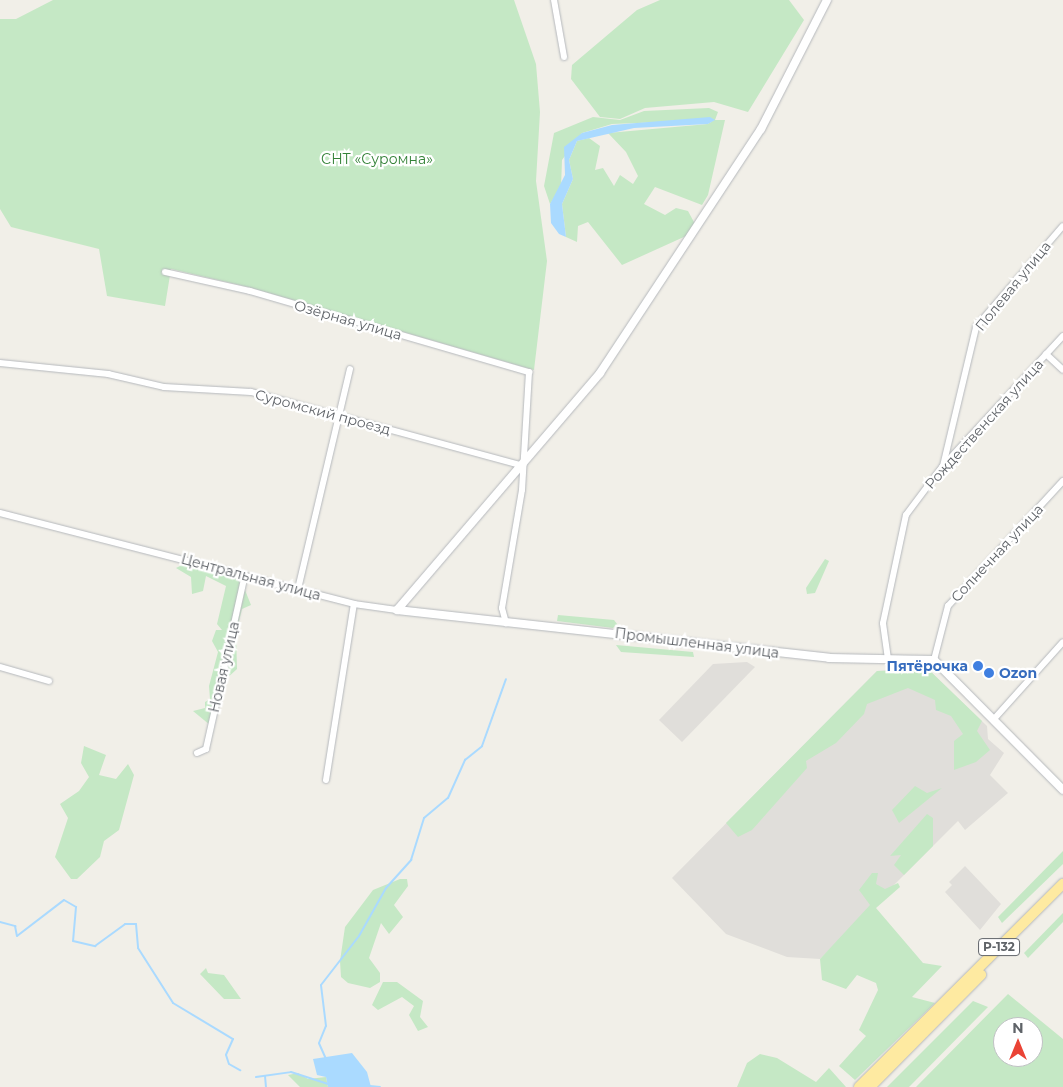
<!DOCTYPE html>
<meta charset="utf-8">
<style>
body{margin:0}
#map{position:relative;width:1063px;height:1087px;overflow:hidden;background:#f1efe8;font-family:Montserrat,sans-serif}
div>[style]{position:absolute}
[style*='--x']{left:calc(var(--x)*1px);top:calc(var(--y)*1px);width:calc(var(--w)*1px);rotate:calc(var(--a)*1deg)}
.industrial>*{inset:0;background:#e0deda}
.green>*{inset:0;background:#c5e8c5}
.water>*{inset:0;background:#aadaff}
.stream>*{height:2px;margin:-1px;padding:0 1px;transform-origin:1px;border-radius:1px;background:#aadaff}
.roads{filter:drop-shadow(0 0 1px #b5b8bc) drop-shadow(0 0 1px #b5b8bc)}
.minor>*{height:6px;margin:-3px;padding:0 3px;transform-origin:3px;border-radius:3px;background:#fff}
.tertiary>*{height:8px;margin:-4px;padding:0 4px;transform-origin:4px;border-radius:4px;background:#fff}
.trunk>*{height:10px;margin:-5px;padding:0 5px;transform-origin:5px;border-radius:5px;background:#feeaa1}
.dots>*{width:14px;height:14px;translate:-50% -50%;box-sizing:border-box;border:2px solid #fff;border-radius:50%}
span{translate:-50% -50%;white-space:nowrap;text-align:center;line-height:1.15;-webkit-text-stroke:4.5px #fff;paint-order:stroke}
.shield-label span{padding:1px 4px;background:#fff;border:1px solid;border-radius:4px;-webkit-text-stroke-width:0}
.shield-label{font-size:12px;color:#5f6368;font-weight:700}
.park-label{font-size:14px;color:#348238}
.street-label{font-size:14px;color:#5f6368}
.shop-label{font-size:14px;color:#366cbe;font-weight:700}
.right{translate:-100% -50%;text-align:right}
.left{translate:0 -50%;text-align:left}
.north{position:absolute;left:993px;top:1017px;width:50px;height:50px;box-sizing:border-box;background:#fff;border:1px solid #bfc1c3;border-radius:50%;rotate:0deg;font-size:14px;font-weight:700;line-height:20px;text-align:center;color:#5f6368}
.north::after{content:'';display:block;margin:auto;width:18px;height:22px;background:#ea4335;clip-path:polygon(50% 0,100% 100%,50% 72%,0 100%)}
</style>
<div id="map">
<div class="industrial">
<div style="clip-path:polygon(747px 662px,755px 667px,682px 742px,659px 720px,713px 664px)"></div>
<div style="clip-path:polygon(928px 669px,987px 726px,988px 739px,1004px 753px,990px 775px,1008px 793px,965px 830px,958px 821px,820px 959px,787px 957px,726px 934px,672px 878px,877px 671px)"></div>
<div style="clip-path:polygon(965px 866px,1001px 904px,980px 930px,945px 892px,952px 885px,949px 882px)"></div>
</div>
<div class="green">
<div style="clip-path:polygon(53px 0,514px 0,536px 64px,540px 112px,536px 181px,547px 261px,534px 370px,248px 287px,171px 269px,165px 306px,107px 296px,99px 249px,11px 227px,0 209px,0 19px,16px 19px)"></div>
<div style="clip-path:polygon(660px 0,789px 0,804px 20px,748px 112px,714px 102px,645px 108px,620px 119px,600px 117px,571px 79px,572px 65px,637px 10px)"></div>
<div style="clip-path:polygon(709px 108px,718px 112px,715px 120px,725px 120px,708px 195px,702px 205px,655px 187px,644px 204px,665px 215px,676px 208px,688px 211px,695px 224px,686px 236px,622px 265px,588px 222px,578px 226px,577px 242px,566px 237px,562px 204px,573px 179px,569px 160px,577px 141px,589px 138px,600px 146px,595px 170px,603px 168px,614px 186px,620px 175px,633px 184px,638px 176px,626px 152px,608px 133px,708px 124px,714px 120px,612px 124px,582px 133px,562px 160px,561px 188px,550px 204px,544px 186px,554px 133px,593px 117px,620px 120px,644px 111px)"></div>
<div style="clip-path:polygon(825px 559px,829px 561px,815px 593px,807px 594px,806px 588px)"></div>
<div style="clip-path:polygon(184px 564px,234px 576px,240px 582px,210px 725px,193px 711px,205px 708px,205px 702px,210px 699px,209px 686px,218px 652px,212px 641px,216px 630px,222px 630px,217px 624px,226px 586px,206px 576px,203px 591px,192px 594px,191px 577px,176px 568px)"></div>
<div style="clip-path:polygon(245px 590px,251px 605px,242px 609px,236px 633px,237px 669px,225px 680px)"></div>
<div style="clip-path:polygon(558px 615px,614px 620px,617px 624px,613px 628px,557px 621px)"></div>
<div style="clip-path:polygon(616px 645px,693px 652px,694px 657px,621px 652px)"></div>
<div style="clip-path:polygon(928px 669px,982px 721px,977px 731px,990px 750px,976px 762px,954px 770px,954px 741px,963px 734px,951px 716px,936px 710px,935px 700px,908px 688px,867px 704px,864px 714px,836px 743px,806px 761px,807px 768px,752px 830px,738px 837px,726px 823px,877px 671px)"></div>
<div style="clip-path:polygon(84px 746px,106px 755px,99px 775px,116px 779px,128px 764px,134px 775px,119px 830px,104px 841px,100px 857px,77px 879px,71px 879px,55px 857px,68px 818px,60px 804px,79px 791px,89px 777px,81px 763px)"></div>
<div style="clip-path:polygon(915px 786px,927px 793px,942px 788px,899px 823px,892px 810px)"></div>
<div style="clip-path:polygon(927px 814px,933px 818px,933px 846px,904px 875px,894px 865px,901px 855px,890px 856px)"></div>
<div style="clip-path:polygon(1063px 851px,1063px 864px,1002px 923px,998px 917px)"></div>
<div style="clip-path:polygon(872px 873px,878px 873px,876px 884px,885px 889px,898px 883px,900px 887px,876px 908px,923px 963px,942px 966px,912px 997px,935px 1003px,855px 1080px,839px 1066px,866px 1036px,859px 1030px,878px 990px,876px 983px,857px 975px,846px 989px,822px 980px,820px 959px,870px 905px,859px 890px)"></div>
<div style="clip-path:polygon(400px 879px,407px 879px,408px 886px,394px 905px,403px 917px,389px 934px,381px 923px,369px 958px,380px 973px,380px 982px,370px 988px,348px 983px,341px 977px,340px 961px,345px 927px,373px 890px)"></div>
<div style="clip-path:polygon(1063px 913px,1063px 922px,1028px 958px,1024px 953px)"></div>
<div style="clip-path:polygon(206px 968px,208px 973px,224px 975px,241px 999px,224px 999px,200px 974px)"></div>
<div style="clip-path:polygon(383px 982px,397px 982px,423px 1001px,420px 1017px,428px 1027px,418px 1031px,409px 1015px,414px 1006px,402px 997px,378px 1010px,372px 1005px)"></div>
<div style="clip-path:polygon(evenodd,1008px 994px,1063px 1039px,1063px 1087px,916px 1087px,1008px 994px,1003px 1027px,1033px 1027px,1033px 1057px,1003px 1057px,1003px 1027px)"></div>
<div style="clip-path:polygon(973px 1001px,988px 1007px,909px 1087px,887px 1087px)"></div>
<div style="clip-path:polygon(760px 1054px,777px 1058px,816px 1082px,829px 1068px,846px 1087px,737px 1087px,747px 1063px)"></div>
<div style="clip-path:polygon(298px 1073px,308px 1079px,326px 1077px,328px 1087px,300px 1087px,288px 1075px)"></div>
</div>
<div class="water">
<div style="clip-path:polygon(710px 117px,715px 120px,708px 124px,634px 128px,577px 141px,569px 160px,573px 179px,562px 204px,566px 237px,559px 234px,551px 223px,550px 204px,565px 175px,564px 147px,582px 133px,612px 125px)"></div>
<div style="clip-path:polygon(352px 1053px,367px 1072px,371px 1087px,328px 1087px,326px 1077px,317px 1075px,313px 1059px)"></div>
</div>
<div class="stream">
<div style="--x:0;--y:922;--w:16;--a:15"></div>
<div style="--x:15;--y:926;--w:10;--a:79"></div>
<div style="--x:17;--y:936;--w:59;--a:-37.5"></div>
<div style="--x:64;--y:900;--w:14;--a:30"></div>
<div style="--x:76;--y:907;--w:34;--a:95"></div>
<div style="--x:73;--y:941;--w:23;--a:13"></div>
<div style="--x:95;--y:946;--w:37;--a:-36"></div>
<div style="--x:125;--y:924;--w:11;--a:0"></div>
<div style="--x:136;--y:924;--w:24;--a:85"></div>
<div style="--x:138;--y:948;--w:65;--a:57.5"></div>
<div style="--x:173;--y:1003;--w:70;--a:31"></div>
<div style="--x:233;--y:1039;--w:17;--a:114"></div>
<div style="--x:226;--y:1055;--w:9;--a:72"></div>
<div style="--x:229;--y:1064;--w:13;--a:29"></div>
<div style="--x:326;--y:1059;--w:17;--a:-114"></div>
<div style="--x:319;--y:1043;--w:18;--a:-68"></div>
<div style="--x:326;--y:1026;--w:41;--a:-97"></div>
<div style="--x:321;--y:985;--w:62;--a:-52.2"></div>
<div style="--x:359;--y:936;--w:55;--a:-60.6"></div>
<div style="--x:386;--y:888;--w:38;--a:-48"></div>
<div style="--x:411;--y:860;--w:44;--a:-72.8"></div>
<div style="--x:424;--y:818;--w:31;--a:-40"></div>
<div style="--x:448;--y:798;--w:42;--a:-65.9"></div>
<div style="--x:465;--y:760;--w:22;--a:-39"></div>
<div style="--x:482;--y:746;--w:71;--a:-70.3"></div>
<div style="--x:265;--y:1076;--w:11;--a:85"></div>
<div style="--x:256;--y:1077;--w:35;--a:-8"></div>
<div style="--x:291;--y:1072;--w:39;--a:18"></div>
<div style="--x:370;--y:1086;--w:10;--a:6"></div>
</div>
<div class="roads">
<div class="minor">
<div style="--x:554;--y:0;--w:58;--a:80"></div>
<div style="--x:165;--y:272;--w:87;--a:12.6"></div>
<div style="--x:250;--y:291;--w:291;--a:16.2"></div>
<div style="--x:529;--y:372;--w:118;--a:93.4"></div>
<div style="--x:522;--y:490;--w:120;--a:99.6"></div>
<div style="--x:502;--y:608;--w:16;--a:75"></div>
<div style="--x:1046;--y:354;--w:23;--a:43"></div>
<div style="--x:0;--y:363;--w:109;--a:5.8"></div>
<div style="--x:108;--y:374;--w:57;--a:13.1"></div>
<div style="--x:164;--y:387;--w:87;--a:3.3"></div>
<div style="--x:251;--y:392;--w:282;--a:15.2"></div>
<div style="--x:943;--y:466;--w:143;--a:-76.6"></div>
<div style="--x:976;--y:327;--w:133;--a:-49.3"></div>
<div style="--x:0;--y:513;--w:366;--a:14.4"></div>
<div style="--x:354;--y:604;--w:43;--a:7.9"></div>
<div style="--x:298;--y:589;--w:226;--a:-76.7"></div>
<div style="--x:888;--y:659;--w:36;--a:-98"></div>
<div style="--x:883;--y:623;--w:110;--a:-78"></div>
<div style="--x:906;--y:515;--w:60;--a:-53.1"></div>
<div style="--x:942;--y:467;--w:178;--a:-47.3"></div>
<div style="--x:934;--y:660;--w:56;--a:-75.5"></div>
<div style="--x:948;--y:606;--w:170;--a:-47.4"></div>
<div style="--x:0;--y:667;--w:51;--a:15.9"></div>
<div style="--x:994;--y:719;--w:103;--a:-48.1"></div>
<div style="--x:197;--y:753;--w:10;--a:-24"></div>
<div style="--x:206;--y:749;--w:178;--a:-77.4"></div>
<div style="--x:326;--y:780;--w:178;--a:-81"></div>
</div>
<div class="tertiary">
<div style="--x:397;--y:610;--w:312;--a:-49.4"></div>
<div style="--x:600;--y:373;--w:292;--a:-56.6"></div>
<div style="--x:761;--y:129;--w:145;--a:-62.9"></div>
<div style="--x:397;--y:610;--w:435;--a:6.3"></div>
<div style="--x:829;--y:658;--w:105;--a:1.1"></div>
<div style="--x:934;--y:660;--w:183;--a:45.2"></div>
</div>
<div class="trunk">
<div style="--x:859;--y:1087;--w:288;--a:-44.9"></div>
<div style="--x:870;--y:1087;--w:158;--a:-45.3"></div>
</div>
</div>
<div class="dots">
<div style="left:978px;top:666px;background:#3f7fe0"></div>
<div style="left:989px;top:673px;background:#3f7fe0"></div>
</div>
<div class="shield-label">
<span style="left:999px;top:947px">Р-132</span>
</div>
<div class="park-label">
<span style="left:377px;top:159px">СНТ «Суромна»</span>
</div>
<div class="street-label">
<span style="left:1013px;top:286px;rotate:-51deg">Полевая улица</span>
<span style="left:348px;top:320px;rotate:16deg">Озёрная улица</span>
<span style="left:323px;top:412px;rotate:15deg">Суромский проезд</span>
<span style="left:984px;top:424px;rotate:-48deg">Рождественская улица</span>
<span style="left:997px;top:553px;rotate:-47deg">Солнечная улица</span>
<span style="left:251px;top:577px;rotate:15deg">Центральная улица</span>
<span style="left:697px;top:643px;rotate:7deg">Промышленная улица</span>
<span style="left:224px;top:667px;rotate:-77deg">Новая улица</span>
</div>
<div class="shop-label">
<span class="right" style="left:968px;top:666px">Пятёрочка</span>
<span class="left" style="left:999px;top:673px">Ozon</span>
</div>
<div class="north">N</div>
</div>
